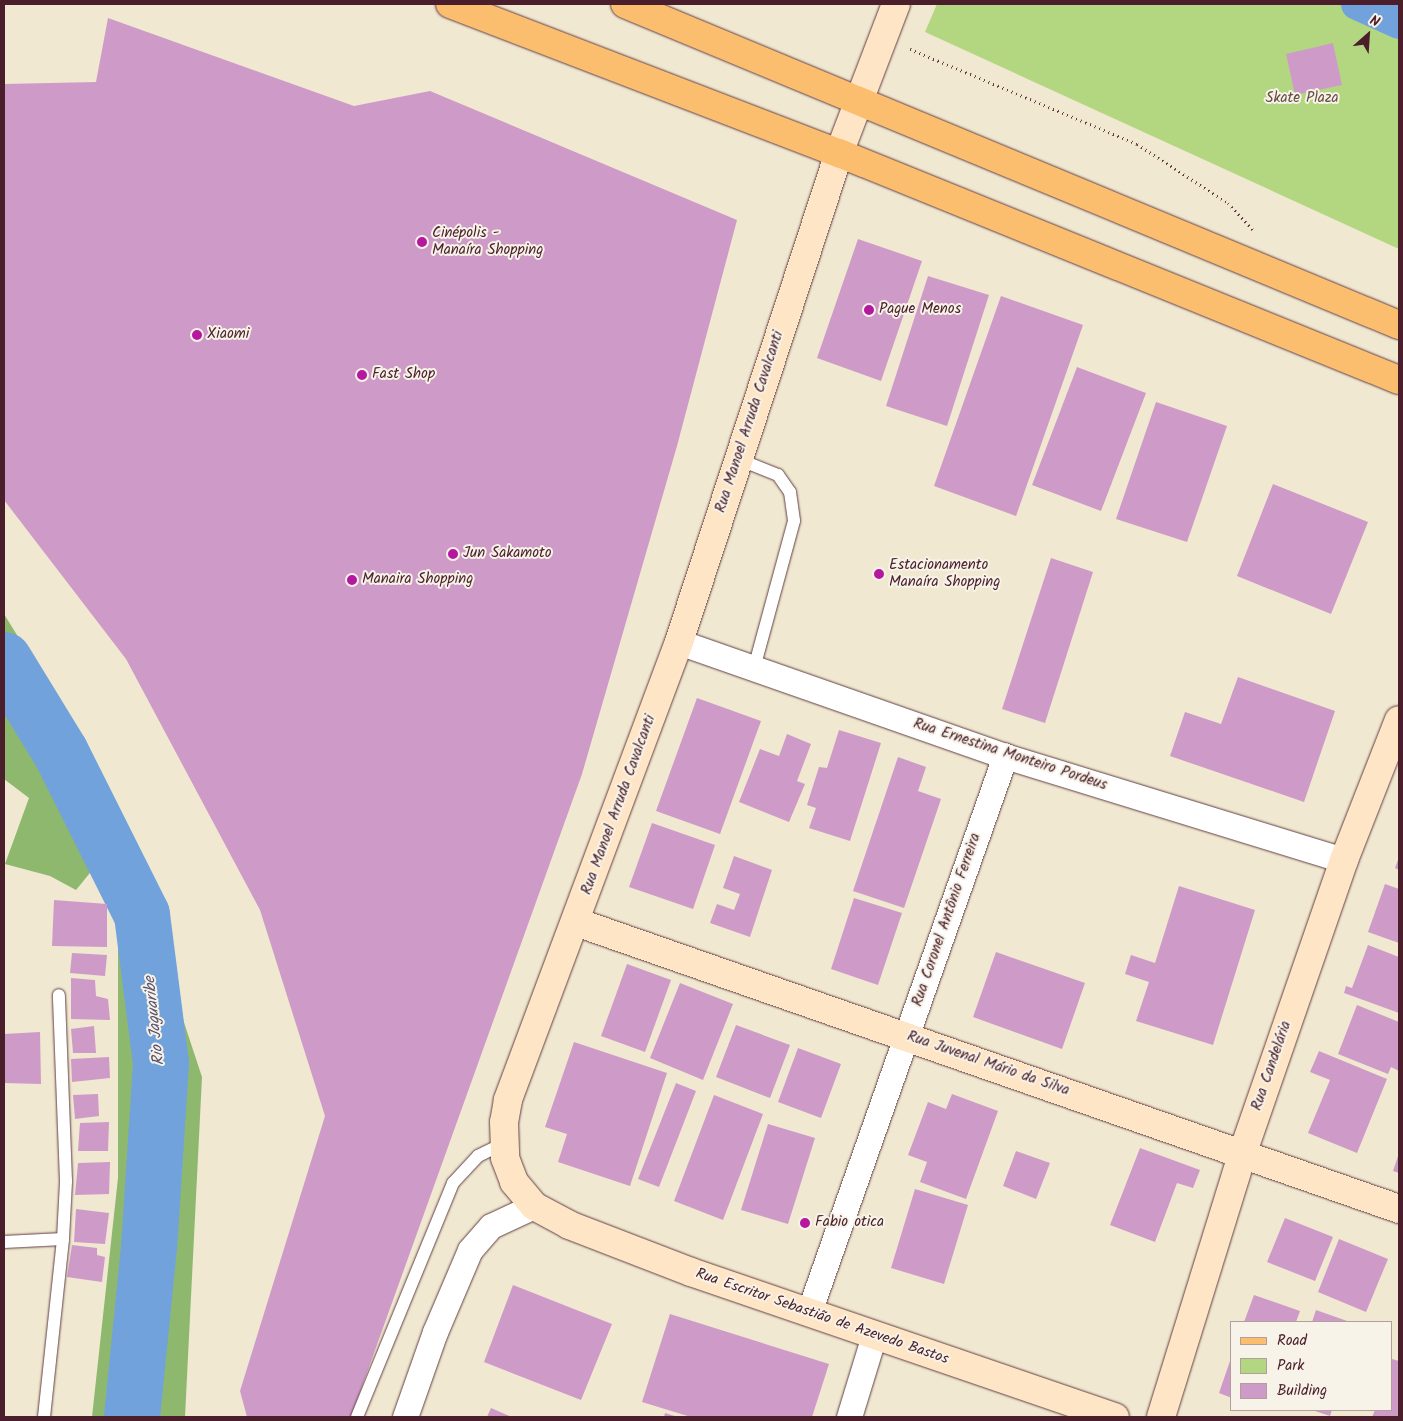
<!DOCTYPE html>
<meta charset="utf-8">
<style>
body{margin:0}
#map{position:relative;width:1403px;height:1421px;overflow:hidden;background:#f0e8d0;font-family:Kalam,sans-serif}
div>[style]{position:absolute}
[style*='--x']{left:calc(var(--x)*1px);top:calc(var(--y)*1px);width:calc(var(--w)*1px);rotate:calc(var(--a)*1deg)}
.green>*{inset:0;background:#b3d780}
.forest>*{inset:0;background:#8eb86e}
.canal>*{height:32px;margin:-16px;padding:0 16px;transform-origin:16px;border-radius:16px;background:#72a2db}
.river>*{height:56px;margin:-28px;padding:0 28px;transform-origin:28px;border-radius:28px;background:#72a2db}
.building>*{inset:0;background:#ce9bc8}
.path>*{height:3px;margin-top:-1.5px;transform-origin:0;background:repeating-linear-gradient(90deg,#633d44 0 1px,transparent 0 5px)}
.roads{filter:drop-shadow(0 0 1px #633d44) drop-shadow(0 0 1px #633d44)}
.service>*{height:12px;margin:-6px;padding:0 6px;transform-origin:6px;border-radius:6px;background:#fff}
.minor>*{height:25px;margin:-12.5px;padding:0 12.5px;transform-origin:12.5px;border-radius:12.5px;background:#fff}
.secondary>*{height:28px;margin:-14px;padding:0 14px;transform-origin:14px;border-radius:14px;background:#fde5c5}
.primary>*{height:28px;margin:-14px;padding:0 14px;transform-origin:14px;border-radius:14px;background:#fbbe6e}
.dots>*{width:14px;height:14px;translate:-50% -50%;box-sizing:border-box;border:2px solid #f7f3e8;border-radius:50%}
span{translate:-50% -50%;white-space:nowrap;text-align:center;line-height:1.15;-webkit-text-stroke:4px #f7f3e8;paint-order:stroke}
.park-label{font-size:15px;color:#644d40}
.poi-label{font-size:15px;color:#4a1f2b}
.left{translate:0 -50%;text-align:left}
.street-label{font-size:15px;color:#4a1f2b}
.water-label{font-size:16px;color:#5a5371;font-style:italic}
.frame{position:absolute;inset:0;border:5px solid #4a1f2b;pointer-events:none}
.legend{position:absolute;left:1230px;top:1321px;width:162px;height:90px;box-sizing:border-box;background:#f7f3e8;border:1px solid #b29e9c;margin:0;padding:6px 9px;list-style:none;font-size:15px;color:#4a1f2b}
.legend li{display:flex;align-items:center;gap:10px;height:25px}
.legend b{width:25px;border:1px solid #b29e9c}
.north{position:absolute;left:1343px;top:10px;width:50px;height:50px;-webkit-text-stroke:4px #f7f3e8;paint-order:stroke;rotate:26deg;font-size:14px;font-weight:700;line-height:20px;text-align:center;color:#4a1f2b}
.north::after{content:'';display:block;margin:auto;width:18px;height:22px;background:#4a1f2b;clip-path:polygon(50% 0,100% 100%,50% 72%,0 100%)}
</style>
<div id="map">
<div class="green">
<div style="clip-path:polygon(937px 4px,1399px 4px,1399px 249px,925px 32px)"></div>
</div>
<div class="forest">
<div style="clip-path:polygon(4px 614px,101px 771px,202px 1077px,185px 1417px,92px 1417px,118px 1178px,118px 919px,98px 863px,76px 890px,50px 876px,5px 864px,29px 798px,4px 779px)"></div>
</div>
<div class="canal">
<div style="--x:1357;--y:4;--w:46;--a:24.3"></div>
</div>
<div class="river">
<div style="--x:4;--y:660;--w:109;--a:58.5"></div>
<div style="--x:61;--y:753;--w:181;--a:63.4"></div>
<div style="--x:142;--y:915;--w:149;--a:82.7"></div>
<div style="--x:161;--y:1063;--w:184;--a:93.7"></div>
<div style="--x:149;--y:1247;--w:171;--a:95.7"></div>
</div>
<div class="building">
<div style="clip-path:polygon(108px 18px,354px 106px,430px 91px,737px 220px,677px 446px,582px 774px,351px 1417px,247px 1417px,240px 1391px,325px 1116px,260px 910px,126px 659px,4px 500px,4px 84px,96px 82px)"></div>
<div style="clip-path:polygon(1333px 43px,1342px 85px,1295px 95px,1286px 54px)"></div>
<div style="clip-path:polygon(858px 239px,922px 261px,881px 381px,817px 358px)"></div>
<div style="clip-path:polygon(928px 276px,989px 295px,947px 426px,886px 406px)"></div>
<div style="clip-path:polygon(1001px 296px,1083px 325px,1016px 516px,934px 486px)"></div>
<div style="clip-path:polygon(1077px 367px,1146px 393px,1101px 511px,1032px 485px)"></div>
<div style="clip-path:polygon(1156px 402px,1227px 426px,1187px 542px,1116px 519px)"></div>
<div style="clip-path:polygon(1273px 484px,1368px 522px,1331px 614px,1237px 576px)"></div>
<div style="clip-path:polygon(1051px 558px,1093px 572px,1045px 723px,1002px 709px)"></div>
<div style="clip-path:polygon(1238px 677px,1335px 711px,1304px 802px,1170px 756px,1185px 712px,1221px 724px)"></div>
<div style="clip-path:polygon(697px 698px,761px 721px,720px 834px,656px 811px)"></div>
<div style="clip-path:polygon(839px 730px,881px 743px,850px 841px,809px 828px,816px 808px,807px 805px,819px 767px,827px 768px)"></div>
<div style="clip-path:polygon(787px 734px,811px 744px,797px 781px,805px 784px,789px 822px,739px 802px,760px 749px,779px 756px)"></div>
<div style="clip-path:polygon(898px 757px,926px 767px,918px 791px,941px 799px,904px 908px,853px 891px)"></div>
<div style="clip-path:polygon(652px 823px,715px 845px,693px 909px,629px 887px)"></div>
<div style="clip-path:polygon(734px 856px,772px 870px,750px 937px,710px 923px,717px 904px,734px 910px,740px 894px,723px 888px)"></div>
<div style="clip-path:polygon(1399px 857px,1399px 870px,1395px 868px)"></div>
<div style="clip-path:polygon(1385px 884px,1399px 889px,1399px 943px,1368px 932px)"></div>
<div style="clip-path:polygon(1179px 886px,1255px 910px,1213px 1045px,1136px 1021px,1149px 982px,1125px 974px,1131px 955px,1155px 963px)"></div>
<div style="clip-path:polygon(854px 898px,902px 913px,878px 985px,831px 969px)"></div>
<div style="clip-path:polygon(54px 900px,107px 904px,107px 947px,52px 946px)"></div>
<div style="clip-path:polygon(1368px 945px,1399px 957px,1399px 1013px,1344px 993px,1346px 986px,1352px 988px)"></div>
<div style="clip-path:polygon(996px 952px,1085px 983px,1062px 1049px,973px 1017px)"></div>
<div style="clip-path:polygon(72px 953px,107px 955px,105px 976px,70px 973px)"></div>
<div style="clip-path:polygon(627px 964px,671px 980px,645px 1052px,601px 1036px)"></div>
<div style="clip-path:polygon(71px 978px,95px 980px,96px 996px,108px 999px,110px 1020px,71px 1019px)"></div>
<div style="clip-path:polygon(680px 983px,733px 1004px,703px 1080px,650px 1058px)"></div>
<div style="clip-path:polygon(1357px 1005px,1399px 1022px,1399px 1071px,1391px 1067px,1388px 1074px,1338px 1054px)"></div>
<div style="clip-path:polygon(736px 1025px,790px 1045px,770px 1098px,716px 1077px)"></div>
<div style="clip-path:polygon(94px 1026px,96px 1053px,73px 1053px,71px 1029px)"></div>
<div style="clip-path:polygon(40px 1032px,41px 1084px,4px 1083px,4px 1034px)"></div>
<div style="clip-path:polygon(574px 1042px,667px 1073px,630px 1186px,558px 1162px,567px 1134px,545px 1127px)"></div>
<div style="clip-path:polygon(798px 1048px,841px 1064px,821px 1118px,778px 1102px)"></div>
<div style="clip-path:polygon(1319px 1051px,1387px 1079px,1357px 1153px,1308px 1133px,1330px 1080px,1310px 1072px)"></div>
<div style="clip-path:polygon(109px 1057px,110px 1078px,72px 1082px,71px 1059px)"></div>
<div style="clip-path:polygon(676px 1083px,696px 1091px,659px 1187px,638px 1179px)"></div>
<div style="clip-path:polygon(98px 1094px,99px 1116px,75px 1119px,73px 1095px)"></div>
<div style="clip-path:polygon(952px 1094px,998px 1111px,966px 1199px,920px 1182px,927px 1162px,908px 1155px,928px 1102px,946px 1109px)"></div>
<div style="clip-path:polygon(714px 1095px,763px 1114px,723px 1220px,674px 1201px)"></div>
<div style="clip-path:polygon(109px 1122px,108px 1151px,78px 1151px,80px 1123px)"></div>
<div style="clip-path:polygon(768px 1124px,815px 1138px,788px 1224px,741px 1210px)"></div>
<div style="clip-path:polygon(1140px 1148px,1200px 1170px,1193px 1188px,1177px 1183px,1155px 1242px,1110px 1225px)"></div>
<div style="clip-path:polygon(1016px 1151px,1050px 1163px,1036px 1199px,1003px 1186px)"></div>
<div style="clip-path:polygon(1399px 1153px,1399px 1173px,1393px 1171px)"></div>
<div style="clip-path:polygon(110px 1162px,109px 1194px,75px 1195px,78px 1163px)"></div>
<div style="clip-path:polygon(915px 1189px,968px 1205px,944px 1284px,891px 1268px)"></div>
<div style="clip-path:polygon(76px 1209px,109px 1213px,105px 1244px,74px 1242px)"></div>
<div style="clip-path:polygon(1285px 1218px,1333px 1237px,1315px 1281px,1267px 1262px)"></div>
<div style="clip-path:polygon(1339px 1239px,1388px 1259px,1366px 1312px,1318px 1292px)"></div>
<div style="clip-path:polygon(72px 1245px,97px 1248px,97px 1255px,105px 1257px,102px 1282px,67px 1277px)"></div>
<div style="clip-path:polygon(513px 1285px,612px 1324px,581px 1400px,484px 1362px)"></div>
<div style="clip-path:polygon(1254px 1295px,1300px 1311px,1296px 1322px,1244px 1322px)"></div>
<div style="clip-path:polygon(1316px 1310px,1350px 1322px,1312px 1322px)"></div>
<div style="clip-path:polygon(670px 1314px,829px 1364px,812px 1417px,691px 1417px,642px 1402px)"></div>
<div style="clip-path:polygon(1231px 1358px,1232px 1358px,1232px 1398px,1219px 1393px)"></div>
<div style="clip-path:polygon(1392px 1359px,1399px 1361px,1399px 1417px,1372px 1417px,1375px 1410px,1392px 1410px)"></div>
<div style="clip-path:polygon(491px 1408px,512px 1417px,487px 1417px)"></div>
<div style="clip-path:polygon(1312px 1410px,1332px 1410px,1330px 1416px)"></div>
<div style="clip-path:polygon(665px 1413px,678px 1417px,664px 1417px)"></div>
</div>
<div class="path">
<div style="--x:910;--y:49;--w:246;--a:22.7"></div>
<div style="--x:1137;--y:144;--w:108;--a:33"></div>
<div style="--x:1228;--y:203;--w:37;--a:47"></div>
</div>
<div class="roads">
<div class="service">
<div style="--x:738;--y:459;--w:43;--a:21.8"></div>
<div style="--x:778;--y:475;--w:21;--a:55"></div>
<div style="--x:790;--y:492;--w:29;--a:82"></div>
<div style="--x:794;--y:521;--w:152;--a:105.2"></div>
<div style="--x:4;--y:1242;--w:59;--a:-2.9"></div>
<div style="--x:44;--y:1417;--w:179;--a:-83.9"></div>
<div style="--x:63;--y:1239;--w:58;--a:-87"></div>
<div style="--x:66;--y:1181;--w:186;--a:-92.2"></div>
<div style="--x:357;--y:1417;--w:253;--a:-67.7"></div>
<div style="--x:453;--y:1183;--w:37;--a:-47"></div>
<div style="--x:478;--y:1156;--w:28;--a:-26"></div>
</div>
<div class="minor">
<div style="--x:679;--y:642;--w:345;--a:19.3"></div>
<div style="--x:1005;--y:756;--w:355;--a:17.1"></div>
<div style="--x:809;--y:1312;--w:590;--a:-70.58"></div>
<div style="--x:405;--y:1417;--w:90;--a:-70.6"></div>
<div style="--x:435;--y:1332;--w:89;--a:-66.9"></div>
<div style="--x:470;--y:1250;--w:32;--a:-49"></div>
<div style="--x:491;--y:1226;--w:47;--a:-24.9"></div>
<div style="--x:849;--y:1417;--w:86;--a:-73"></div>
</div>
<div class="secondary">
<div style="--x:896;--y:4;--w:160;--a:110.9"></div>
<div style="--x:839;--y:153;--w:515;--a:108.12"></div>
<div style="--x:679;--y:642;--w:489;--a:110.5"></div>
<div style="--x:508;--y:1100;--w:22;--a:100"></div>
<div style="--x:504;--y:1122;--w:36;--a:88"></div>
<div style="--x:505;--y:1158;--w:26;--a:69"></div>
<div style="--x:514;--y:1182;--w:31;--a:50"></div>
<div style="--x:534;--y:1206;--w:40;--a:28"></div>
<div style="--x:569;--y:1225;--w:131;--a:21.1"></div>
<div style="--x:691;--y:1272;--w:448;--a:18.9"></div>
<div style="--x:576;--y:922;--w:872;--a:19.22"></div>
<div style="--x:1161;--y:1417;--w:277;--a:-72.8"></div>
<div style="--x:1243;--y:1152;--w:309;--a:-70.9"></div>
<div style="--x:1344;--y:860;--w:150;--a:-68.6"></div>
</div>
<div class="primary">
<div style="--x:450;--y:4;--w:417;--a:21"></div>
<div style="--x:839;--y:153;--w:604;--a:22.07"></div>
<div style="--x:625;--y:4;--w:838;--a:22.53"></div>
</div>
</div>
<div class="dots">
<div style="left:422px;top:242px;background:#b5179e"></div>
<div style="left:869px;top:310px;background:#b5179e"></div>
<div style="left:197px;top:335px;background:#b5179e"></div>
<div style="left:362px;top:375px;background:#b5179e"></div>
<div style="left:453px;top:554px;background:#b5179e"></div>
<div style="left:879px;top:574px;background:#b5179e"></div>
<div style="left:352px;top:580px;background:#b5179e"></div>
<div style="left:805px;top:1223px;background:#b5179e"></div>
</div>
<div class="park-label">
<span style="left:1302px;top:99px">Skate Plaza</span>
</div>
<div class="poi-label">
<span class="left" style="left:432px;top:242px">Cinépolis -<br>Manaíra Shopping</span>
<span class="left" style="left:879px;top:310px">Pague Menos</span>
<span class="left" style="left:207px;top:335px">Xiaomi</span>
<span class="left" style="left:372px;top:375px">Fast Shop</span>
<span class="left" style="left:463px;top:554px">Jun Sakamoto</span>
<span class="left" style="left:889px;top:574px">Estacionamento<br>Manaíra Shopping</span>
<span class="left" style="left:362px;top:580px">Manaira Shopping</span>
<span class="left" style="left:815px;top:1223px">Fabio otica</span>
</div>
<div class="street-label">
<span style="left:750px;top:422px;rotate:-72deg">Rua Manoel Arruda Cavalcanti</span>
<span style="left:1010px;top:755px;rotate:18deg">Rua Ernestina Monteiro Pordeus</span>
<span style="left:619px;top:805px;rotate:-70deg">Rua Manoel Arruda Cavalcanti</span>
<span style="left:947px;top:920px;rotate:-71deg">Rua Coronel Antônio Ferreira</span>
<span style="left:988px;top:1064px;rotate:19deg">Rua Juvenal Mário da Silva</span>
<span style="left:1272px;top:1066px;rotate:-71deg">Rua Candelária</span>
<span style="left:822px;top:1317px;rotate:19deg">Rua Escritor Sebastião de Azevedo Bastos</span>
</div>
<div class="water-label">
<span style="left:155px;top:1021px;rotate:-96deg">Rio Jaguaribe</span>
</div>
<div class="frame"></div>
<ul class="legend">
<li><b style="height:6px;background:#fbbe6e"></b>Road</li>
<li><b style="height:14px;background:#b3d780"></b>Park</li>
<li><b style="height:14px;background:#ce9bc8"></b>Building</li>
</ul>
<div class="north">N</div>
</div>
